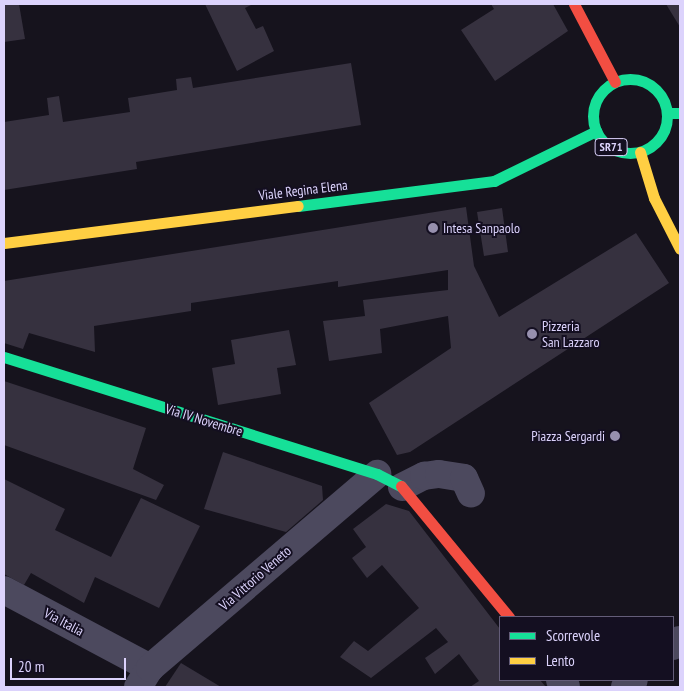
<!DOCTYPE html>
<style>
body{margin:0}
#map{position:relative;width:684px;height:691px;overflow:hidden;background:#16131d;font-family:"PT Sans Narrow",sans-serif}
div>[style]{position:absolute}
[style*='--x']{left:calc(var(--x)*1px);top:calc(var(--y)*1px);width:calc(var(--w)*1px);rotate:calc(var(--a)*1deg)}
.building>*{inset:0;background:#36313f}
.street>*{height:28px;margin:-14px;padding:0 14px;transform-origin:14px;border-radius:14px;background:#4c495e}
.fast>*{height:11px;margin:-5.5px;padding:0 5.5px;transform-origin:5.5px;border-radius:5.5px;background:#16e098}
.fast>.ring{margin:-5.5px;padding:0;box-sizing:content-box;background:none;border:11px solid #16e098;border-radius:50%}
.slow>*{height:11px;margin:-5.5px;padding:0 5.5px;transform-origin:5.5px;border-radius:5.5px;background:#ffcf43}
.jam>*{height:11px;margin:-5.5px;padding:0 5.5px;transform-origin:5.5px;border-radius:5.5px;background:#f24e42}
.dots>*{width:14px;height:14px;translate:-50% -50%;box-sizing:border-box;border:2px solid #140f21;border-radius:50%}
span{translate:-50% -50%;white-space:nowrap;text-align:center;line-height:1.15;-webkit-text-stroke:4px #140f21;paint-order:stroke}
.shield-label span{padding:1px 4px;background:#140f21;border:1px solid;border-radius:4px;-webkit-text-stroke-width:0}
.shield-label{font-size:12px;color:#dcd3fc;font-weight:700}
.street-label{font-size:14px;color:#dcd3fc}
.poi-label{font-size:14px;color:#dcd3fc}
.left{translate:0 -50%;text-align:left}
.right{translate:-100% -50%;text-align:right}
.frame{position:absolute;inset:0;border:5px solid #dcd3fc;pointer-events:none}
.legend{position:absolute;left:499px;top:616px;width:175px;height:65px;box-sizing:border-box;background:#140f21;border:1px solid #645d79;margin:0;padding:6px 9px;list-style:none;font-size:15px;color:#dcd3fc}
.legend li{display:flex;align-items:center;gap:10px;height:25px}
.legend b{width:25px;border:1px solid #645d79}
.scale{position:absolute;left:10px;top:658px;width:116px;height:22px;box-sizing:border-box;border:2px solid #dcd3fc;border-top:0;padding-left:6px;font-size:15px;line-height:18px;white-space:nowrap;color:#dcd3fc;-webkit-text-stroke:4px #140f21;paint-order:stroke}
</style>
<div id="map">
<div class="building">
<div style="clip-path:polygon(4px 4px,19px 4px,25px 39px,4px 42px)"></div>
<div style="clip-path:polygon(205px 4px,253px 4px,245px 8px,256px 29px,263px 26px,274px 51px,237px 71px)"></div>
<div style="clip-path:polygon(491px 4px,553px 4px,568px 31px,495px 81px,461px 30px,494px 9px)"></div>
<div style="clip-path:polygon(666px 4px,680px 4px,680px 27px,669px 9px)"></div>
<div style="clip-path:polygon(351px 63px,361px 125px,136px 162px,137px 169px,4px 190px,4px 122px,49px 115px,47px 98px,59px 96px,63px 122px,130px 112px,128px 98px,177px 90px,176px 79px,191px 77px,193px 88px)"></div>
<div style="clip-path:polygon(466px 207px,474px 266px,499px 317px,636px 233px,669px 283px,410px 452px,397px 455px,369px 403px,451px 348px,448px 316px,380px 329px,382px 353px,329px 361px,323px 321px,365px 316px,363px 300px,448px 290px,448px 270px,338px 287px,338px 281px,191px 303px,191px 311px,94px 326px,95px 352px,29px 333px,23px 349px,4px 343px,4px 281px)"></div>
<div style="clip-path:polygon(502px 208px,508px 252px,484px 256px,477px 212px)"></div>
<div style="clip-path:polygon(289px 330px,296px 365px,277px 368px,281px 394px,218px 405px,212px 368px,235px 364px,231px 340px)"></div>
<div style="clip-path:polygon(4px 381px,146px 428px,133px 469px,164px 485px,156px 500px,4px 445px)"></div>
<div style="clip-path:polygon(223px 452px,322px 486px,323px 500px,286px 532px,204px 509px)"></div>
<div style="clip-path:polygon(4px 479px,65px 509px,55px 530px,111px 557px,141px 498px,200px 526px,159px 608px,95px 577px,84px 603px,31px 573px,24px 585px,4px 574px)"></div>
<div style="clip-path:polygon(386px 504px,409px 511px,500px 629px,500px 680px,540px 680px,546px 687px,470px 687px,479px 681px,459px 654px,435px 674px,425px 658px,448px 642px,436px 628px,371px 678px,340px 657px,354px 641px,368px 651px,419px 608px,382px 565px,367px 578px,352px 558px,366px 547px,353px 529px)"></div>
<div style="clip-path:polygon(181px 663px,221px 687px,165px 687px)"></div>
</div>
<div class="street">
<div style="--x:402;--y:487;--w:25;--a:-27"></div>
<div style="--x:424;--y:476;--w:15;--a:-8"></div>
<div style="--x:439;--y:474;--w:25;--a:9"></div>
<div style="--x:464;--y:478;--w:17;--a:66"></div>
<div style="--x:4;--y:590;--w:166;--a:28.1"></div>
<div style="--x:673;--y:646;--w:9;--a:-41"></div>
<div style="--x:560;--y:680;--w:9;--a:49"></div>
<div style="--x:138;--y:687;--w:22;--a:-58"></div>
<div style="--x:150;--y:668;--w:299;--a:-40.5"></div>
<div style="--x:625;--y:687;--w:11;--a:-38"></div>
</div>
<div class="fast">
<div class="ring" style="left:593px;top:79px;width:63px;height:63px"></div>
<div style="--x:667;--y:113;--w:13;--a:0"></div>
<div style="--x:298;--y:206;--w:198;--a:-7.3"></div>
<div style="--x:494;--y:181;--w:114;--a:-26.1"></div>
<div style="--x:4;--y:357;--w:391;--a:17.4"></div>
<div style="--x:377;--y:474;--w:27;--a:27"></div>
</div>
<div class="slow">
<div style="--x:640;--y:152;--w:48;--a:73.1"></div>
<div style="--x:654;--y:198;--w:57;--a:63"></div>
<div style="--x:4;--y:243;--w:296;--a:-7.2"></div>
</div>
<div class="jam">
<div style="--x:574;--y:4;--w:88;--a:62.3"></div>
<div style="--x:401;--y:486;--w:170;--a:50.5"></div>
</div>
<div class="dots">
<div style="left:433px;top:228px;background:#9790ae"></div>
<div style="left:532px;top:334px;background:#9790ae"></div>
<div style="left:615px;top:436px;background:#9790ae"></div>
</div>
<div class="shield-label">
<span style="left:611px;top:147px">SR71</span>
</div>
<div class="street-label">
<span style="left:303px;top:190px;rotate:-7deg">Viale Regina Elena</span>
<span style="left:204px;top:420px;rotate:17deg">Via IV Novembre</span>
<span style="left:255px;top:578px;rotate:-41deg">Via Vittorio Veneto</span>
<span style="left:64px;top:622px;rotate:28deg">Via Italia</span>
</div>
<div class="poi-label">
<span class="left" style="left:443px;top:228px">Intesa Sanpaolo</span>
<span class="left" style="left:542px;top:334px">Pizzeria<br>San Lazzaro</span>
<span class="right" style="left:605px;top:436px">Piazza Sergardi</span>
</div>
<div class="frame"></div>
<ul class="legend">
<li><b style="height:6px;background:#16e098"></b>Scorrevole</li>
<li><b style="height:6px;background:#ffcf43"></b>Lento</li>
</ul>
<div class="scale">20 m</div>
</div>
